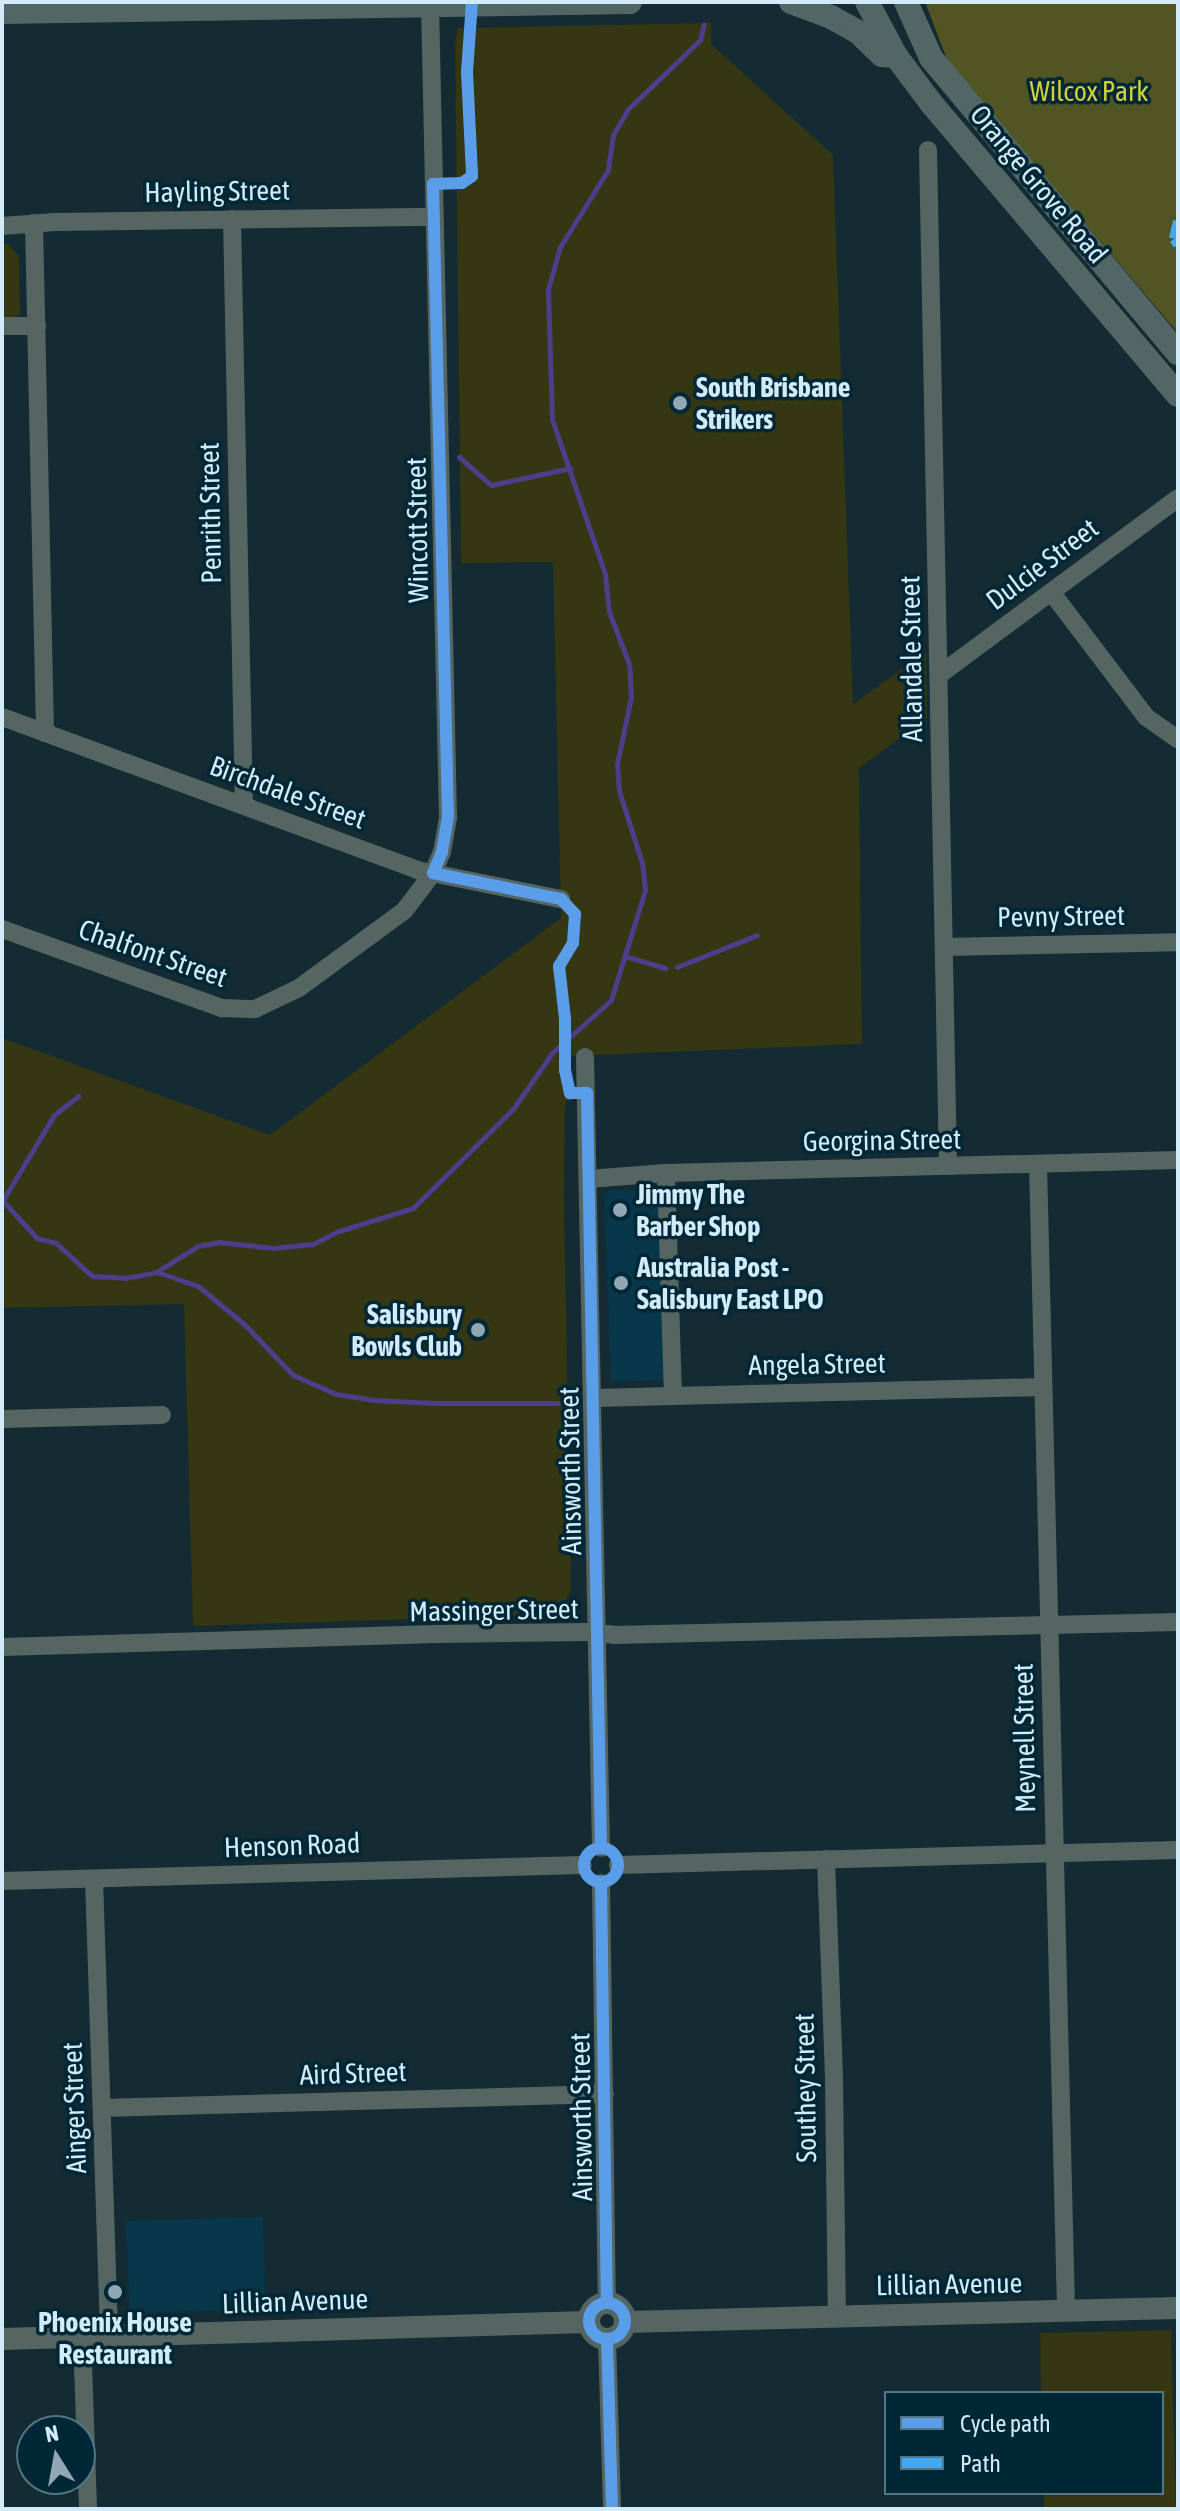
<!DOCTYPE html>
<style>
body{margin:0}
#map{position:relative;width:1180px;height:2511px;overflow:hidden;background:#142b34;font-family:"Asap Condensed",sans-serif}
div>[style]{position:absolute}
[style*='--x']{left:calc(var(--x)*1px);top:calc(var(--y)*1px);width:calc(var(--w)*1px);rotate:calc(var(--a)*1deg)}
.built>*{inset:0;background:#073749}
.green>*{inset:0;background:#343712}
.forest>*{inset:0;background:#515423}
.stream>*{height:5px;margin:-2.5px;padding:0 2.5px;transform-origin:2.5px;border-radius:2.5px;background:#4c3e8a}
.minor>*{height:18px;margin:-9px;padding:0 9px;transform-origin:9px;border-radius:9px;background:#556662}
.tertiary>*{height:22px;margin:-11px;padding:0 11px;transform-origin:11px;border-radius:11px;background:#556662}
.tertiary>.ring{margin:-11px;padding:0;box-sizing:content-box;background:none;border:22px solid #556662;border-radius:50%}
.secondary>*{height:24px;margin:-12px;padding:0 12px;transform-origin:12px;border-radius:12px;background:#526765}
.quiet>*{height:10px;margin-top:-5px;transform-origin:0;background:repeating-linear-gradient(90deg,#3fa9f5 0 20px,transparent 0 30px)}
.cycleway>*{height:12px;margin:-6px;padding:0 6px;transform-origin:6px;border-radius:6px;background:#5a9eea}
.cycleway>.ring{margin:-6px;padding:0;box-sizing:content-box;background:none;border:12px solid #5a9eea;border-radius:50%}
.dots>*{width:22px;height:22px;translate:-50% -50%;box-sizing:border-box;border:4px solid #002736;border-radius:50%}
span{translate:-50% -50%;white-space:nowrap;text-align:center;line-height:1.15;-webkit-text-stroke:7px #002736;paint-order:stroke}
.park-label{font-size:28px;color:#d0cf3c}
.street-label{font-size:28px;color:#d1ebf8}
.poi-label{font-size:28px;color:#d1ebf8;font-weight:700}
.left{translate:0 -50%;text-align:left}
.right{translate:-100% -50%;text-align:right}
.frame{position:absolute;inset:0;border:4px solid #d1ebf8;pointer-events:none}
.legend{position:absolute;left:884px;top:2391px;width:280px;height:104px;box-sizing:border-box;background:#002736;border:2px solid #547584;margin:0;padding:10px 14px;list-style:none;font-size:24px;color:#d1ebf8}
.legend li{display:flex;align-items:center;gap:16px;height:40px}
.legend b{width:40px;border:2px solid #547584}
.north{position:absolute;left:16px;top:2415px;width:80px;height:80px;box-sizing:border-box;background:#002736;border:2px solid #547584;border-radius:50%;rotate:349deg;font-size:22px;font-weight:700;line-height:32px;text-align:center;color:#d1ebf8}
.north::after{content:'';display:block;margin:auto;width:28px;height:36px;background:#8fa8b3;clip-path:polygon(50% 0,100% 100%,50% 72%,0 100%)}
</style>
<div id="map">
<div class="built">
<div style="clip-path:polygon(612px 1189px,658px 1191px,665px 1380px,611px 1382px,604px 1194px)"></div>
<div style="clip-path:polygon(263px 2217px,266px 2309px,138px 2313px,130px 2309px,125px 2221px)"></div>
</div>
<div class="green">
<div style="clip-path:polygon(711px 23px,711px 44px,833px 155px,853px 704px,926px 652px,927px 718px,859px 768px,862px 1044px,570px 1056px,570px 1089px,565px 1107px,564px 1200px,571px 1591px,560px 1610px,548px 1615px,193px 1626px,184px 1304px,2px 1308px,2px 1038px,270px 1135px,561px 918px,553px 562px,461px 563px,455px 43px,458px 28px)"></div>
<div style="clip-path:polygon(2px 243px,9px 245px,19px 256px,20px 313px,15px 318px,2px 319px)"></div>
<div style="clip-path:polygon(1171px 2330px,1176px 2509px,1044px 2509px,1044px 2493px,1162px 2493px,1162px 2393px,1041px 2393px,1040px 2333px)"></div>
</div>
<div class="forest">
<div style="clip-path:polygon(925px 2px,1178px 2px,1178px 333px,948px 62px)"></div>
</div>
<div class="stream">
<div style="--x:459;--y:457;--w:43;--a:41.2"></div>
<div style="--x:491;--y:485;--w:81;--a:-12.1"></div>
<div style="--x:625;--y:956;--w:42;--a:16.7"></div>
<div style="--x:677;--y:967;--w:86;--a:-21.8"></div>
<div style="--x:2;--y:1200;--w:52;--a:47.4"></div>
<div style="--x:37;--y:1238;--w:20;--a:15"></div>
<div style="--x:56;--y:1243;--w:49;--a:42.5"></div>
<div style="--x:92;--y:1276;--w:34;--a:3"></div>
<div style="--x:126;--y:1278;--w:31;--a:-11"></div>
<div style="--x:156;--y:1272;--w:49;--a:-31.8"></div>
<div style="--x:198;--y:1246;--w:20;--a:-11"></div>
<div style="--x:218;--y:1242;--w:55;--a:6.2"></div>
<div style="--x:273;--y:1248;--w:40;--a:-5.7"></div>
<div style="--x:313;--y:1244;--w:29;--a:-27"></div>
<div style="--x:339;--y:1231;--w:77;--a:-17.3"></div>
<div style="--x:413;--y:1208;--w:141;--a:-44.7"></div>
<div style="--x:513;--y:1109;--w:68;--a:-55.1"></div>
<div style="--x:552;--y:1053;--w:79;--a:-41.9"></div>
<div style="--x:611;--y:1000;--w:115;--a:-72.8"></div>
<div style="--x:645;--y:890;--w:27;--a:-96"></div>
<div style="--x:642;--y:863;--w:76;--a:-107.7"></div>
<div style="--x:619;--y:791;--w:27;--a:-94"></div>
<div style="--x:617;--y:764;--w:68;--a:-78.2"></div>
<div style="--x:631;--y:697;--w:33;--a:-93"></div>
<div style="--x:629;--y:664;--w:56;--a:-111"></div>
<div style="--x:609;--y:612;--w:38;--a:-96"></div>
<div style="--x:605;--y:574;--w:164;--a:-108.9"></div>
<div style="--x:552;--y:419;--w:130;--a:-91.8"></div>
<div style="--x:548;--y:289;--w:44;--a:-74.1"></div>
<div style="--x:560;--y:247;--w:91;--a:-58.1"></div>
<div style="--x:608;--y:170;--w:35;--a:-82"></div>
<div style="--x:613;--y:135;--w:30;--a:-60"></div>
<div style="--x:628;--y:109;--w:100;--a:-43.8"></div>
<div style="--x:700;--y:40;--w:16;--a:-76"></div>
<div style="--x:3;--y:1200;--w:99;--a:-59"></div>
<div style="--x:54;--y:1115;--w:31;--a:-38"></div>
<div style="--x:157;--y:1272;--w:43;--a:18.9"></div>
<div style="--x:198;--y:1286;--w:60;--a:39.6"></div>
<div style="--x:244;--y:1324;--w:71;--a:46.1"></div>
<div style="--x:293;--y:1375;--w:47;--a:23.8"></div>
<div style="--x:336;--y:1394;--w:37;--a:9"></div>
<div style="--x:373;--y:1400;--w:63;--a:2.7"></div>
<div style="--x:436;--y:1403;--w:122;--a:0"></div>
</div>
<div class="minor">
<div style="--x:928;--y:150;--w:1016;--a:88.87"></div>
<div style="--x:232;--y:219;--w:587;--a:88.83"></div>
<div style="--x:34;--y:223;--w:510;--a:88.76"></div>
<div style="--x:2;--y:226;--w:53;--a:-4.3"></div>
<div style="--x:55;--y:222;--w:379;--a:-0.8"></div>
<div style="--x:2;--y:326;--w:35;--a:0"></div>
<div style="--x:1052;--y:593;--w:156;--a:52.8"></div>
<div style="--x:1146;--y:717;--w:39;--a:35"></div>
<div style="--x:939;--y:675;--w:297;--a:-36.5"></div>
<div style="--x:2;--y:717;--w:442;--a:20.2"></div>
<div style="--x:417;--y:870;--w:147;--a:11.4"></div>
<div style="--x:2;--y:929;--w:234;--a:19.8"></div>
<div style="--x:222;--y:1008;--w:33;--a:2"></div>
<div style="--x:255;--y:1009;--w:49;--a:-25.5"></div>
<div style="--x:299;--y:988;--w:130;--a:-36.3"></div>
<div style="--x:404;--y:911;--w:48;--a:-52.7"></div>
<div style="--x:433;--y:873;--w:23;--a:-67"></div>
<div style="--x:442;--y:852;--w:36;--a:-80"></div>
<div style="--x:448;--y:817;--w:815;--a:-91.27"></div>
<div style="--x:946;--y:947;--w:232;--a:-1.2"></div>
<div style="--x:585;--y:1057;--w:791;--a:88.84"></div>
<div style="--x:1038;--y:1164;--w:1147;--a:88.6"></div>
<div style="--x:666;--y:1173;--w:222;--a:88.2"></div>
<div style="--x:588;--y:1179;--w:78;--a:-4.4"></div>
<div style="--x:666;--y:1173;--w:512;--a:-1.45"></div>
<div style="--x:593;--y:1398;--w:450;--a:-1.4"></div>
<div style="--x:2;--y:1419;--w:160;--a:-1.4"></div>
<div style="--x:2;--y:1647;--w:435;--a:-1.7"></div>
<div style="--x:437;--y:1634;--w:150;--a:-0.8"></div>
<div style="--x:587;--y:1632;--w:27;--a:6"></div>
<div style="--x:614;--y:1635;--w:564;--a:-1.32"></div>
<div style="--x:826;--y:1859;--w:219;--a:87.9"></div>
<div style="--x:834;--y:2078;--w:238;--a:89.3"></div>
<div style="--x:618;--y:1865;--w:560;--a:-1.53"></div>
<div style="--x:94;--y:1879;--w:457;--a:88.1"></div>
<div style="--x:2;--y:1881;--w:581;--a:-1.58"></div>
<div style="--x:601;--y:1883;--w:420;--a:89.2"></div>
<div style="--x:102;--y:2108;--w:503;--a:-1.59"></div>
<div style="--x:82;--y:2336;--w:173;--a:88"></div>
<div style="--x:607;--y:2339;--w:170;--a:88.3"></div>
</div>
<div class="tertiary">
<div class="ring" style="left:589px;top:2303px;width:14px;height:14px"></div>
<div style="--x:625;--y:2322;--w:553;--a:-1.45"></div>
<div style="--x:2;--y:2339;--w:587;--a:-1.66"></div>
</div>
<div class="secondary">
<div style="--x:791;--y:2;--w:43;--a:20.6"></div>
<div style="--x:831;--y:17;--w:31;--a:29"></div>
<div style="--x:858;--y:32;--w:33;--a:44"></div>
<div style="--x:882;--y:55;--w:14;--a:4"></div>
<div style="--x:867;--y:2;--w:61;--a:61.8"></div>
<div style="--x:896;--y:56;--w:59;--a:53.3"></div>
<div style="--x:931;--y:103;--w:382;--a:49.8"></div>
<div style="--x:906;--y:2;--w:61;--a:65.9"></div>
<div style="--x:931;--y:58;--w:385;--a:50.1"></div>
<div style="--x:2;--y:12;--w:628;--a:-0.91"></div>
</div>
<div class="quiet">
<div style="--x:1178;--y:221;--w:18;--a:103"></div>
<div style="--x:1174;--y:239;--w:7;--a:56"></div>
</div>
<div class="cycleway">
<div style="--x:472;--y:2;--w:70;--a:94.1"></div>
<div style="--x:467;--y:72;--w:104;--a:87.2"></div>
<div style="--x:472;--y:176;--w:12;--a:145"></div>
<div style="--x:462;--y:183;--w:29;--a:178"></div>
<div style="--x:433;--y:184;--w:633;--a:88.64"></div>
<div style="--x:448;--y:817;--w:36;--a:100"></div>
<div style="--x:442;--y:852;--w:23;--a:113"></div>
<div style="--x:433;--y:873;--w:131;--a:11.5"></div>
<div style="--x:561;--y:899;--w:21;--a:47"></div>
<div style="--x:575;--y:914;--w:29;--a:94"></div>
<div style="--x:573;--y:943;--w:27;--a:121"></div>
<div style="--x:559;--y:966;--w:53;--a:83.5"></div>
<div style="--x:565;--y:1019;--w:51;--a:90"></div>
<div style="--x:565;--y:1070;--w:24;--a:78"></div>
<div style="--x:570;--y:1093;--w:17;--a:0"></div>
<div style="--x:587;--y:1093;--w:755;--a:88.94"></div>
<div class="ring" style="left:584px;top:1848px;width:22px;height:22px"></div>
<div style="--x:601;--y:1883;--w:420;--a:89.2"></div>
<div class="ring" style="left:589px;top:2303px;width:24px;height:24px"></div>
<div style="--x:607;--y:2339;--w:170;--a:88.3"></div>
</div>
<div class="dots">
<div style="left:680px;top:403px;background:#8fa8b3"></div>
<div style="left:620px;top:1210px;background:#8fa8b3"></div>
<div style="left:621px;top:1283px;background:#8fa8b3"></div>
<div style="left:478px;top:1330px;background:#8fa8b3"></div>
<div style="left:115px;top:2292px;background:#8fa8b3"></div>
</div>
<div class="park-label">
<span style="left:1089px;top:91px">Wilcox Park</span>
</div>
<div class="street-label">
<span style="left:1039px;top:184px;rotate:50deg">Orange Grove Road</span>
<span style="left:217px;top:191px;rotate:-1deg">Hayling Street</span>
<span style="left:210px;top:513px;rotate:-91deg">Penrith Street</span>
<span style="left:417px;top:530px;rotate:-91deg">Wincott Street</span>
<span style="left:1042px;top:564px;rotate:-37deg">Dulcie Street</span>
<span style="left:911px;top:659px;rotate:-91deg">Allandale Street</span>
<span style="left:288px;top:792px;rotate:20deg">Birchdale Street</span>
<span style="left:1061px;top:916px;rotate:-1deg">Pevny Street</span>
<span style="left:153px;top:953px;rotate:19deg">Chalfont Street</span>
<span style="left:882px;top:1140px;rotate:-1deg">Georgina Street</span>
<span style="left:817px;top:1364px;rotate:-1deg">Angela Street</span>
<span style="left:570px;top:1471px;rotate:-91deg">Ainsworth Street</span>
<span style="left:494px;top:1610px;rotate:-1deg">Massinger Street</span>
<span style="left:1024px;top:1738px;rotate:-91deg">Meynell Street</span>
<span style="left:292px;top:1845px;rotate:-2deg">Henson Road</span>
<span style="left:353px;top:2073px;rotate:-2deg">Aird Street</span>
<span style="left:805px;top:2088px;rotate:-91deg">Southey Street</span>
<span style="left:74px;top:2108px;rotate:-92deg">Ainger Street</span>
<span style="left:581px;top:2117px;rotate:-91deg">Ainsworth Street</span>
<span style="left:949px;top:2284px;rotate:-1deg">Lillian Avenue</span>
<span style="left:295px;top:2301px;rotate:-2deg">Lillian Avenue</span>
</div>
<div class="poi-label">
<span class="left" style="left:696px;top:403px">South Brisbane<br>Strikers</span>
<span class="left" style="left:636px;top:1210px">Jimmy The<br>Barber Shop</span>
<span class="left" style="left:637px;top:1283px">Australia Post -<br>Salisbury East LPO</span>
<span class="right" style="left:462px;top:1330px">Salisbury<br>Bowls Club</span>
<span style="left:115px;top:2338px">Phoenix House<br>Restaurant</span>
</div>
<div class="frame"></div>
<ul class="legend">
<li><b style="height:10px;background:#5a9eea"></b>Cycle path</li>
<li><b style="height:10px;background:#3fa9f5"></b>Path</li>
</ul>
<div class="north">N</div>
</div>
